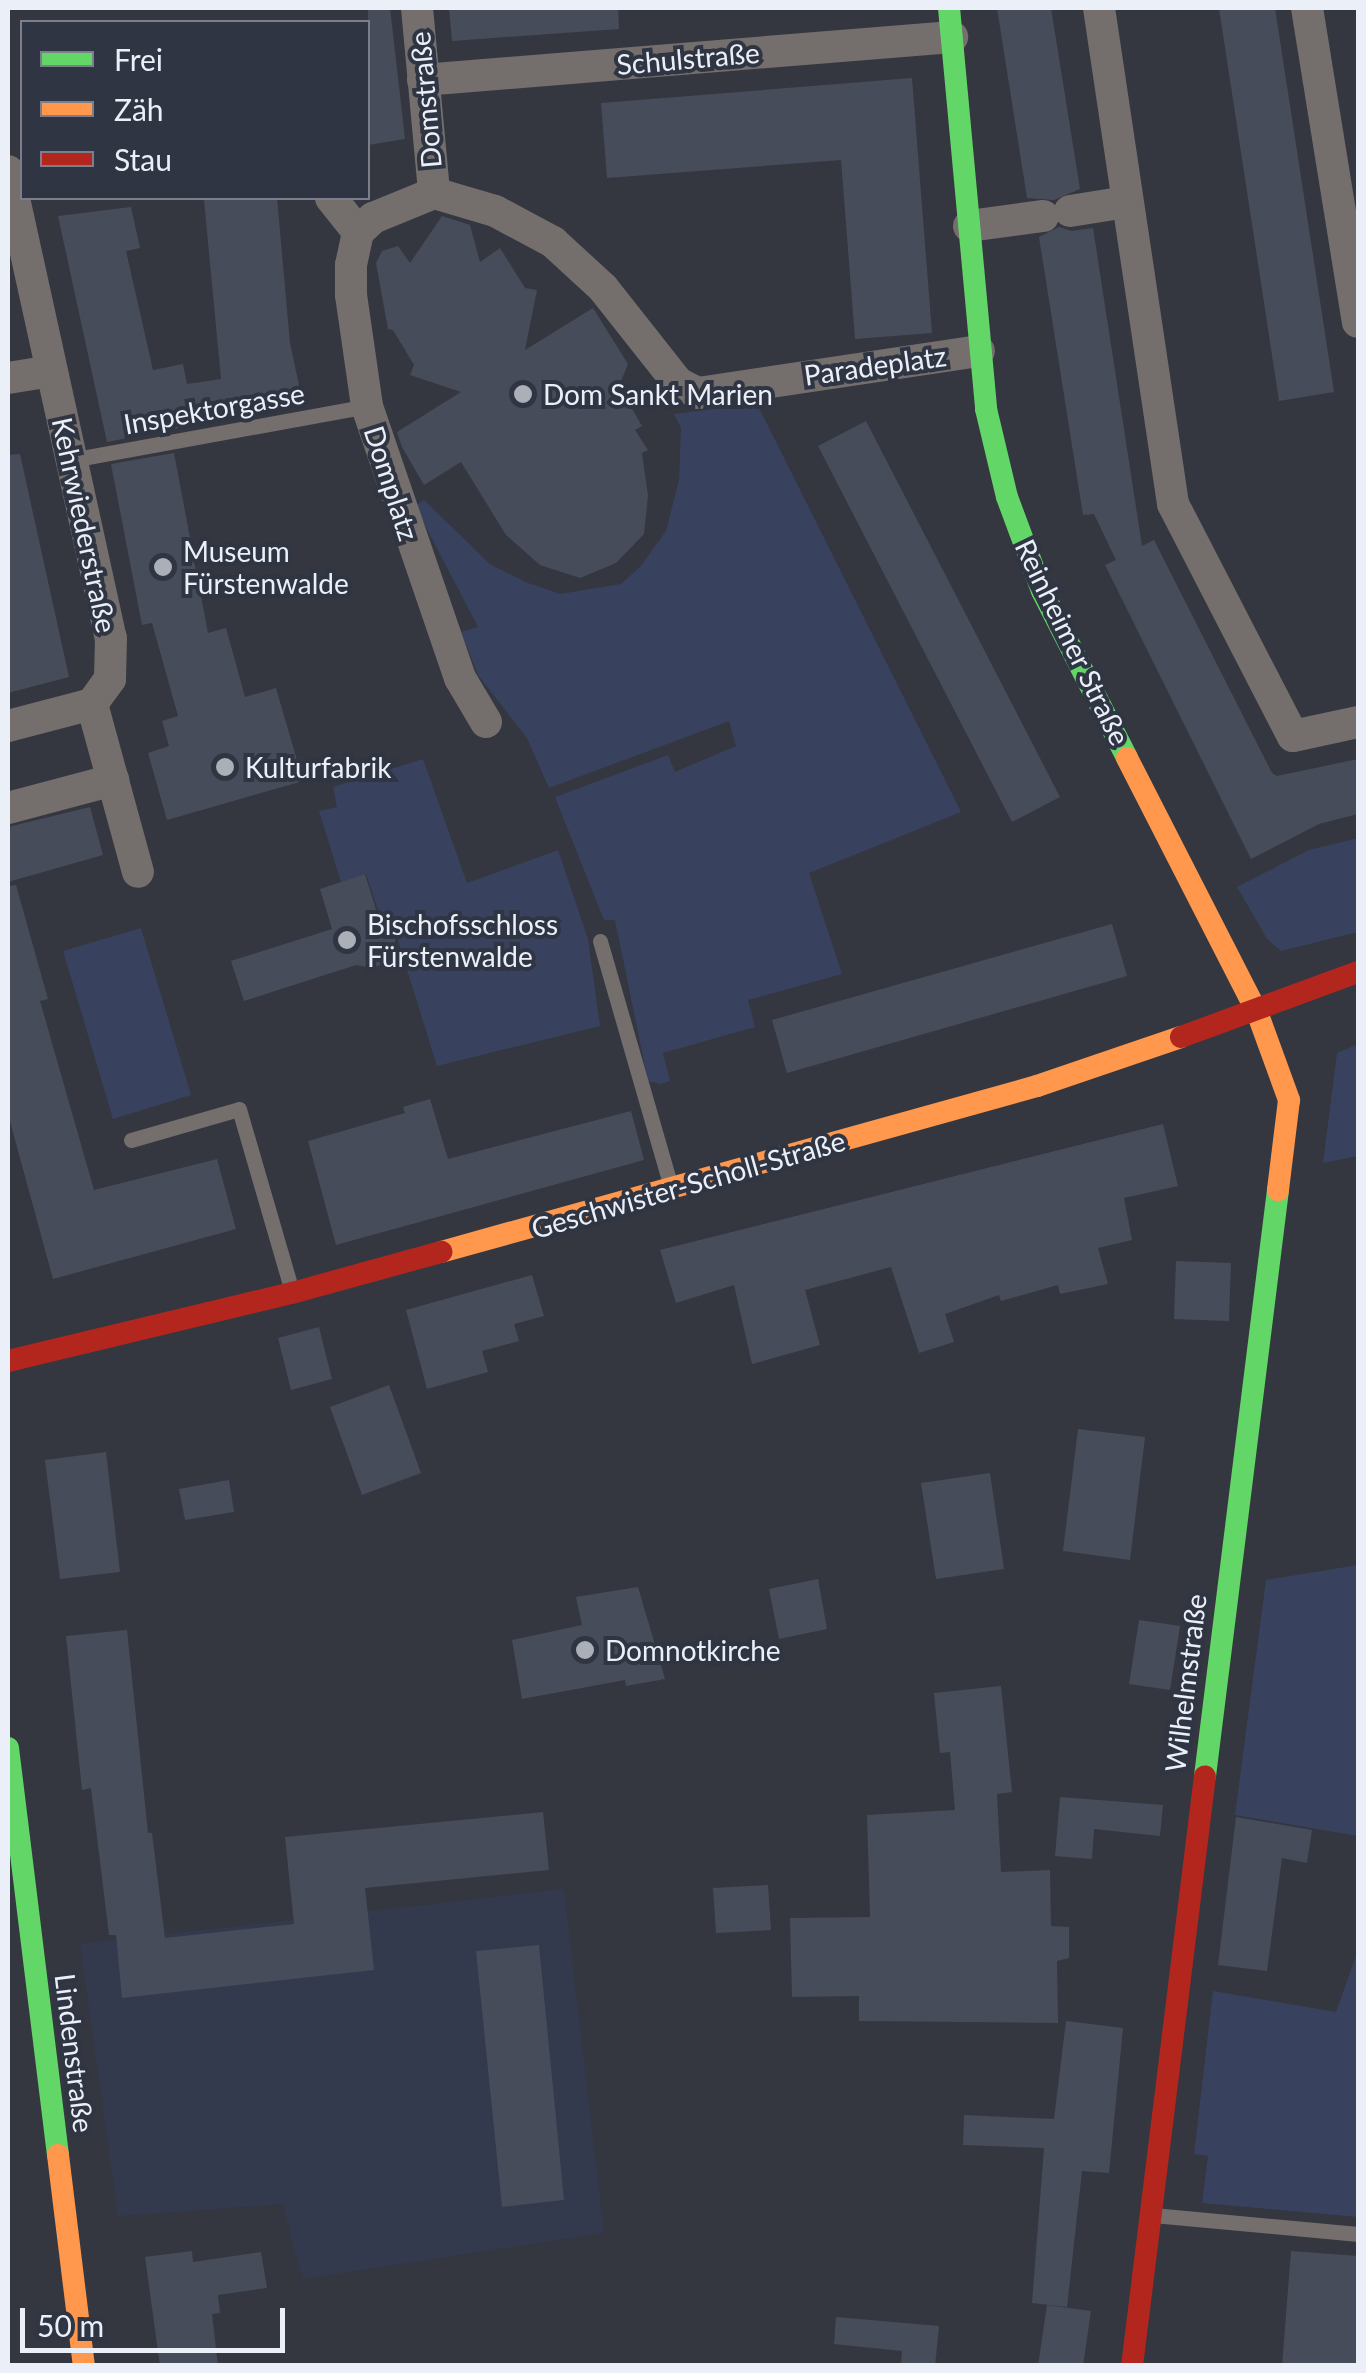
<!DOCTYPE html>
<meta charset="utf-8">
<style>
body{margin:0}
#map{position:relative;width:1366px;height:2373px;overflow:hidden;background:#34373f;font-family:Lato,sans-serif}
div>[style]{position:absolute}
[style*='--x']{left:calc(var(--x)*1px);top:calc(var(--y)*1px);width:calc(var(--w)*1px);rotate:calc(var(--a)*1deg)}
.built>*{inset:0;background:#333a4d}
.green>*{inset:0;background:#38425e}
.building>*{inset:0;background:#474c5a}
.lane>*{height:15px;margin:-7.5px;padding:0 7.5px;transform-origin:7.5px;border-radius:7.5px;background:#746e6d}
.street>*{height:32px;margin:-16px;padding:0 16px;transform-origin:16px;border-radius:16px;background:#746e6d}
.fast>*{height:22px;margin:-11px;padding:0 11px;transform-origin:11px;border-radius:11px;background:#63d668}
.slow>*{height:22px;margin:-11px;padding:0 11px;transform-origin:11px;border-radius:11px;background:#ff974d}
.jam>*{height:22px;margin:-11px;padding:0 11px;transform-origin:11px;border-radius:11px;background:#b3261e}
.dots>*{width:28px;height:28px;translate:-50% -50%;box-sizing:border-box;border:5px solid #2f3543;border-radius:50%}
span{translate:-50% -50%;white-space:nowrap;text-align:center;line-height:1.15;-webkit-text-stroke:8px #2f3543;paint-order:stroke}
.street-label{font-size:28px;color:#ebeff8}
.poi-label{font-size:28px;color:#ebeff8}
.left{translate:0 -50%;text-align:left}
.frame{position:absolute;inset:0;border:10px solid #ebeff8;pointer-events:none}
.legend{position:absolute;left:20px;top:20px;width:350px;height:180px;box-sizing:border-box;background:#2f3543;border:2px solid #7a7f8b;margin:0;padding:12px 18px;list-style:none;font-size:30px;color:#ebeff8}
.legend li{display:flex;align-items:center;gap:20px;height:50px}
.legend b{width:50px;border:2px solid #7a7f8b}
.scale{position:absolute;left:20px;top:2308px;width:265px;height:45px;box-sizing:border-box;border:5px solid #ebeff8;border-top:0;padding-left:12px;font-size:30px;line-height:35px;white-space:nowrap;color:#ebeff8;-webkit-text-stroke:8px #2f3543;paint-order:stroke}
</style>
<div id="map">
<div class="built">
<div style="clip-path:polygon(564px 1889px,604px 2233px,302px 2279px,283px 2204px,118px 2216px,80px 1944px)"></div>
</div>
<div class="green">
<div style="clip-path:polygon(757px 404px,961px 812px,809px 873px,842px 974px,748px 1000px,755px 1027px,663px 1053px,670px 1081px,661px 1084px,648px 1081px,615px 920px,604px 920px,555px 797px,668px 755px,675px 772px,736px 746px,729px 721px,549px 788px,527px 738px,478px 675px,461px 632px,478px 627px,415px 506px,424px 500px,491px 565px,528px 583px,560px 594px,621px 584px,640px 567px,666px 531px,679px 480px,681px 428px,674px 414px)"></div>
<div style="clip-path:polygon(423px 759px,467px 883px,558px 850px,588px 939px,600px 1026px,437px 1066px,390px 915px,380px 916px,366px 874px,341px 882px,319px 811px,337px 807px,333px 787px)"></div>
<div style="clip-path:polygon(1358px 838px,1358px 932px,1281px 951px,1267px 939px,1237px 887px,1309px 850px)"></div>
<div style="clip-path:polygon(141px 928px,191px 1095px,113px 1119px,63px 951px)"></div>
<div style="clip-path:polygon(1358px 1044px,1358px 1156px,1323px 1163px,1337px 1053px)"></div>
<div style="clip-path:polygon(1358px 1565px,1358px 1836px,1235px 1815px,1266px 1580px)"></div>
<div style="clip-path:polygon(1358px 1950px,1358px 2217px,1202px 2203px,1208px 2156px,1194px 2154px,1213px 1991px,1336px 2012px)"></div>
</div>
<div class="building">
<div style="clip-path:polygon(368px 8px,390px 8px,405px 139px,368px 145px)"></div>
<div style="clip-path:polygon(449px 8px,618px 8px,619px 29px,452px 41px)"></div>
<div style="clip-path:polygon(997px 8px,1051px 8px,1080px 189px,1054px 200px,1027px 198px)"></div>
<div style="clip-path:polygon(1219px 8px,1275px 8px,1334px 392px,1279px 401px)"></div>
<div style="clip-path:polygon(912px 78px,932px 333px,855px 339px,841px 160px,607px 178px,601px 103px)"></div>
<div style="clip-path:polygon(232px 198px,277px 198px,290px 343px,303px 404px,107px 442px,58px 216px,131px 207px,140px 248px,126px 251px,153px 370px,183px 364px,187px 384px,221px 379px,204px 200px)"></div>
<div style="clip-path:polygon(442px 216px,470px 225px,480px 262px,500px 248px,525px 288px,537px 290px,525px 350px,593px 308px,628px 364px,619px 386px,642px 426px,635px 430px,648px 450px,642px 453px,648px 496px,644px 534px,616px 563px,580px 578px,540px 565px,506px 535px,461px 462px,424px 485px,402px 447px,397px 432px,461px 392px,410px 375px,414px 365px,393px 330px,388px 329px,376px 263px,382px 251px,398px 246px,410px 263px)"></div>
<div style="clip-path:polygon(1059px 227px,1072px 231px,1093px 228px,1142px 546px,1154px 540px,1272px 773px,1277px 776px,1358px 759px,1358px 814px,1319px 824px,1251px 859px,1105px 565px,1116px 560px,1094px 514px,1083px 515px,1039px 237px)"></div>
<div style="clip-path:polygon(866px 421px,1060px 797px,1012px 822px,818px 446px)"></div>
<div style="clip-path:polygon(174px 453px,208px 633px,226px 628px,245px 697px,276px 688px,303px 781px,167px 820px,148px 753px,169px 746px,162px 721px,178px 716px,152px 623px,142px 625px,111px 464px)"></div>
<div style="clip-path:polygon(20px 454px,69px 677px,8px 693px,8px 455px)"></div>
<div style="clip-path:polygon(90px 807px,103px 855px,8px 882px,8px 827px)"></div>
<div style="clip-path:polygon(365px 874px,378px 916px,396px 936px,393px 954px,384px 964px,372px 968px,356px 965px,244px 1001px,231px 961px,332px 929px,320px 889px)"></div>
<div style="clip-path:polygon(16px 885px,48px 999px,40px 1001px,94px 1190px,217px 1159px,236px 1229px,53px 1279px,8px 1114px,8px 886px)"></div>
<div style="clip-path:polygon(1112px 924px,1127px 976px,787px 1073px,772px 1020px)"></div>
<div style="clip-path:polygon(430px 1099px,448px 1159px,631px 1111px,644px 1160px,336px 1245px,308px 1141px,405px 1113px,403px 1107px)"></div>
<div style="clip-path:polygon(1163px 1124px,1178px 1186px,1124px 1198px,1132px 1240px,1098px 1248px,1108px 1284px,1060px 1294px,1058px 1285px,1001px 1301px,999px 1295px,945px 1314px,954px 1342px,919px 1353px,891px 1267px,805px 1290px,820px 1345px,752px 1364px,734px 1285px,676px 1303px,660px 1250px)"></div>
<div style="clip-path:polygon(1176px 1261px,1231px 1263px,1229px 1321px,1174px 1319px)"></div>
<div style="clip-path:polygon(532px 1275px,544px 1316px,514px 1324px,519px 1341px,482px 1351px,488px 1372px,427px 1389px,406px 1310px)"></div>
<div style="clip-path:polygon(319px 1327px,332px 1379px,291px 1390px,278px 1338px)"></div>
<div style="clip-path:polygon(389px 1385px,421px 1473px,362px 1495px,330px 1407px)"></div>
<div style="clip-path:polygon(1078px 1429px,1145px 1437px,1130px 1560px,1063px 1551px)"></div>
<div style="clip-path:polygon(106px 1452px,120px 1572px,60px 1579px,45px 1460px)"></div>
<div style="clip-path:polygon(990px 1473px,1004px 1569px,936px 1579px,921px 1483px)"></div>
<div style="clip-path:polygon(229px 1480px,234px 1512px,185px 1520px,179px 1489px)"></div>
<div style="clip-path:polygon(818px 1579px,827px 1629px,779px 1639px,769px 1589px)"></div>
<div style="clip-path:polygon(638px 1587px,665px 1679px,626px 1686px,625px 1680px,522px 1699px,512px 1640px,582px 1625px,576px 1597px)"></div>
<div style="clip-path:polygon(1139px 1620px,1180px 1626px,1170px 1690px,1129px 1684px)"></div>
<div style="clip-path:polygon(127px 1630px,148px 1833px,152px 1833px,165px 1938px,294px 1924px,285px 1837px,543px 1812px,549px 1870px,365px 1888px,374px 1970px,122px 1998px,116px 1935px,109px 1935px,91px 1788px,82px 1790px,66px 1636px)"></div>
<div style="clip-path:polygon(1001px 1686px,1012px 1792px,997px 1794px,1001px 1872px,1050px 1870px,1051px 1926px,1069px 1927px,1069px 1958px,1057px 1961px,1058px 2023px,859px 2021px,859px 1996px,792px 1997px,790px 1918px,870px 1917px,867px 1815px,955px 1810px,950px 1752px,940px 1753px,934px 1693px)"></div>
<div style="clip-path:polygon(1060px 1797px,1163px 1805px,1160px 1836px,1094px 1829px,1092px 1859px,1055px 1856px)"></div>
<div style="clip-path:polygon(1236px 1817px,1312px 1830px,1307px 1863px,1282px 1858px,1267px 1971px,1218px 1965px)"></div>
<div style="clip-path:polygon(768px 1885px,771px 1930px,716px 1933px,713px 1888px)"></div>
<div style="clip-path:polygon(539px 1945px,564px 2200px,502px 2207px,476px 1951px)"></div>
<div style="clip-path:polygon(1066px 2021px,1123px 2028px,1109px 2173px,1082px 2171px,1067px 2307px,1032px 2303px,1044px 2148px,963px 2145px,964px 2115px,1054px 2119px)"></div>
<div style="clip-path:polygon(192px 2251px,193px 2262px,261px 2252px,267px 2288px,218px 2295px,220px 2313px,212px 2314px,218px 2366px,160px 2366px,145px 2257px)"></div>
<div style="clip-path:polygon(1291px 2251px,1358px 2256px,1358px 2366px,1282px 2366px)"></div>
<div style="clip-path:polygon(1047px 2305px,1091px 2311px,1083px 2366px,1038px 2366px)"></div>
<div style="clip-path:polygon(836px 2317px,939px 2326px,935px 2366px,901px 2366px,902px 2351px,834px 2344px)"></div>
</div>
<div class="lane">
<div style="--x:71;--y:460;--w:301;--a:-10.3"></div>
<div style="--x:600;--y:941;--w:252;--a:73.9"></div>
<div style="--x:131;--y:1140;--w:112;--a:-16"></div>
<div style="--x:239;--y:1109;--w:190;--a:73.8"></div>
<div style="--x:1153;--y:2215;--w:206;--a:5.3"></div>
</div>
<div class="street">
<div style="--x:417;--y:8;--w:186;--a:84.7"></div>
<div style="--x:1099;--y:8;--w:501;--a:81.51"></div>
<div style="--x:1173;--y:504;--w:261;--a:62.7"></div>
<div style="--x:1293;--y:736;--w:66;--a:-12.2"></div>
<div style="--x:1307;--y:8;--w:318;--a:80.8"></div>
<div style="--x:423;--y:80;--w:531;--a:-4.65"></div>
<div style="--x:8;--y:171;--w:478;--a:77.6"></div>
<div style="--x:111;--y:638;--w:41;--a:91.4"></div>
<div style="--x:110;--y:679;--w:31;--a:126"></div>
<div style="--x:331;--y:198;--w:43;--a:51.5"></div>
<div style="--x:1070;--y:211;--w:57;--a:-9.1"></div>
<div style="--x:969;--y:226;--w:75;--a:-7.7"></div>
<div style="--x:8;--y:378;--w:44;--a:-9.2"></div>
<div style="--x:92;--y:704;--w:174;--a:74.7"></div>
<div style="--x:486;--y:722;--w:51;--a:-120.6"></div>
<div style="--x:460;--y:678;--w:287;--a:-108.9"></div>
<div style="--x:367;--y:406;--w:112;--a:-98.2"></div>
<div style="--x:351;--y:295;--w:30;--a:-90"></div>
<div style="--x:351;--y:265;--w:34;--a:-78"></div>
<div style="--x:358;--y:232;--w:21;--a:-43"></div>
<div style="--x:373;--y:218;--w:66;--a:-22.3"></div>
<div style="--x:434;--y:193;--w:64;--a:16.4"></div>
<div style="--x:495;--y:211;--w:66;--a:28.1"></div>
<div style="--x:553;--y:242;--w:68;--a:42.6"></div>
<div style="--x:603;--y:288;--w:121;--a:51.7"></div>
<div style="--x:678;--y:383;--w:22;--a:27"></div>
<div style="--x:698;--y:393;--w:284;--a:-8.5"></div>
<div style="--x:8;--y:726;--w:87;--a:-14.7"></div>
<div style="--x:8;--y:808;--w:109;--a:-14.9"></div>
</div>
<div class="fast">
<div style="--x:949;--y:8;--w:403;--a:84.7"></div>
<div style="--x:986;--y:409;--w:90;--a:76.6"></div>
<div style="--x:1007;--y:497;--w:100;--a:69.6"></div>
<div style="--x:1042;--y:591;--w:187;--a:63"></div>
<div style="--x:8;--y:1748;--w:410;--a:83"></div>
<div style="--x:1205;--y:1776;--w:591;--a:-82.9"></div>
</div>
<div class="slow">
<div style="--x:1127;--y:758;--w:285;--a:62.9"></div>
<div style="--x:1257;--y:1012;--w:94;--a:70"></div>
<div style="--x:1289;--y:1100;--w:91;--a:97"></div>
<div style="--x:441;--y:1252;--w:619;--a:-15.56"></div>
<div style="--x:1037;--y:1086;--w:152;--a:-18.8"></div>
<div style="--x:58;--y:2155;--w:213;--a:83"></div>
</div>
<div class="jam">
<div style="--x:1181;--y:1037;--w:189;--a:-20.2"></div>
<div style="--x:8;--y:1361;--w:292;--a:-13.5"></div>
<div style="--x:292;--y:1293;--w:155;--a:-15.4"></div>
<div style="--x:1132;--y:2366;--w:594;--a:-82.95"></div>
</div>
<div class="dots">
<div style="left:523px;top:394px;background:#abafb7"></div>
<div style="left:163px;top:567px;background:#abafb7"></div>
<div style="left:225px;top:767px;background:#abafb7"></div>
<div style="left:347px;top:940px;background:#abafb7"></div>
<div style="left:585px;top:1650px;background:#abafb7"></div>
</div>
<div class="street-label">
<span style="left:688px;top:58px;rotate:-5deg">Schulstraße</span>
<span style="left:425px;top:100px;rotate:-95deg">Domstraße</span>
<span style="left:875px;top:365px;rotate:-8deg">Paradeplatz</span>
<span style="left:214px;top:408px;rotate:-10deg">Inspektorgasse</span>
<span style="left:392px;top:483px;rotate:72deg">Domplatz</span>
<span style="left:85px;top:525px;rotate:78deg">Kehrwiederstraße</span>
<span style="left:1073px;top:642px;rotate:64deg">Reinheimer Straße</span>
<span style="left:688px;top:1184px;rotate:-16deg">Geschwister-Scholl-Straße</span>
<span style="left:1185px;top:1683px;rotate:-83deg">Wilhelmstraße</span>
<span style="left:75px;top:2053px;rotate:83deg">Lindenstraße</span>
</div>
<div class="poi-label">
<span class="left" style="left:543px;top:394px">Dom Sankt Marien</span>
<span class="left" style="left:183px;top:567px">Museum<br>Fürstenwalde</span>
<span class="left" style="left:245px;top:767px">Kulturfabrik</span>
<span class="left" style="left:367px;top:940px">Bischofsschloss<br>Fürstenwalde</span>
<span class="left" style="left:605px;top:1650px">Domnotkirche</span>
</div>
<div class="frame"></div>
<ul class="legend">
<li><b style="height:12px;background:#63d668"></b>Frei</li>
<li><b style="height:12px;background:#ff974d"></b>Zäh</li>
<li><b style="height:12px;background:#b3261e"></b>Stau</li>
</ul>
<div class="scale">50 m</div>
</div>
